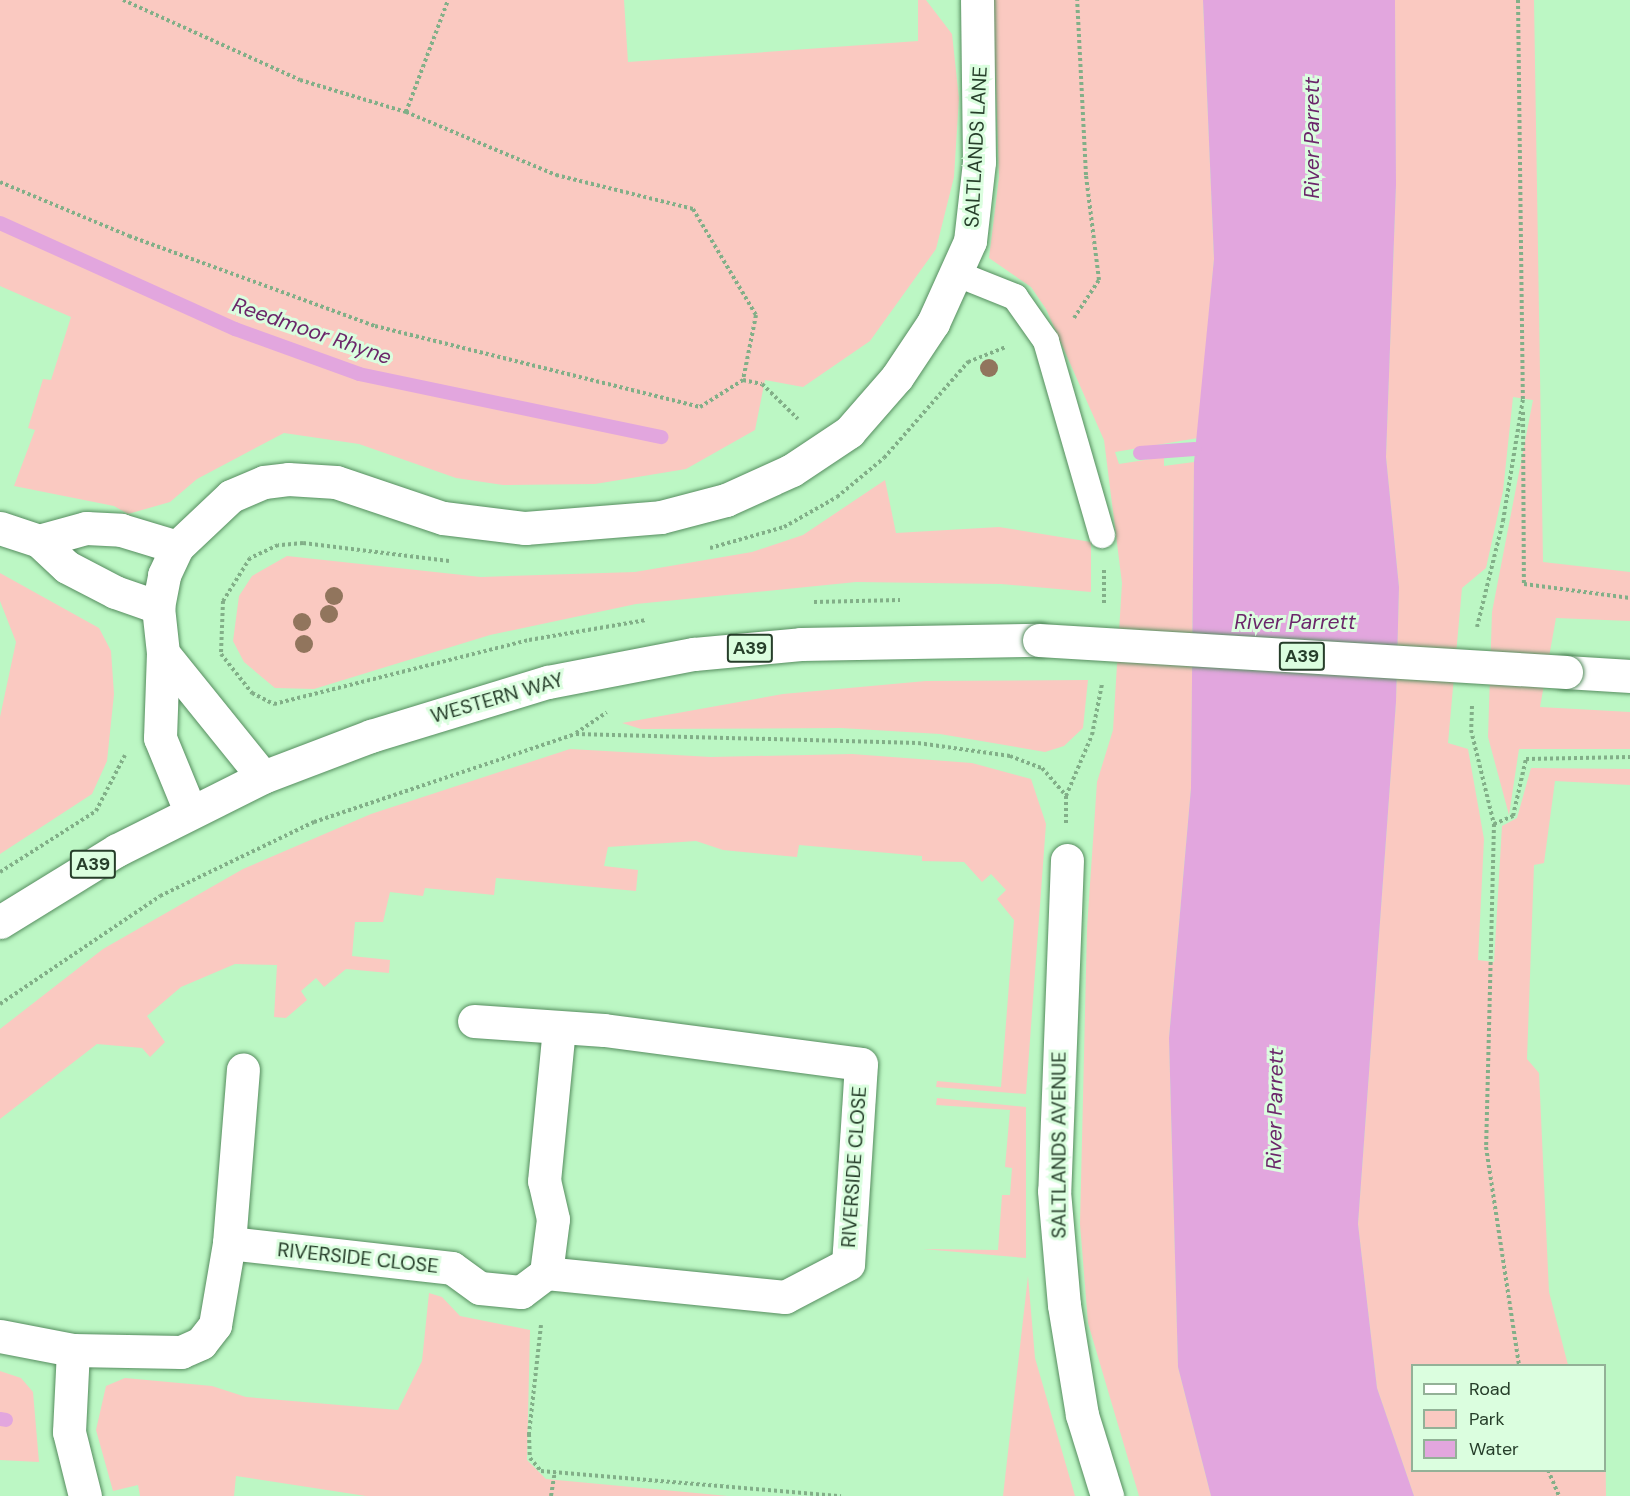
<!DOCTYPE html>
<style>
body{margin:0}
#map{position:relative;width:1630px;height:1496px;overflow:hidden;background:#bcf7c4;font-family:"DM Sans",sans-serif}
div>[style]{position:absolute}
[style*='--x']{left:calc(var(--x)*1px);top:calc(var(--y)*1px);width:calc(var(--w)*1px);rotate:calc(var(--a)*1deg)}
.green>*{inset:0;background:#fac9c1}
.water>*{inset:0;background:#e2a6de}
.stream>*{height:14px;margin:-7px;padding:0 7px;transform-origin:7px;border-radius:7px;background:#e2a6de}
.path>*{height:4px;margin-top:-2px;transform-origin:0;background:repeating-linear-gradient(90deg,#82af88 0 3px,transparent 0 6px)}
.roads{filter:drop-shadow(0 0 2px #568d5f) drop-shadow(0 0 2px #568d5f)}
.lane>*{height:26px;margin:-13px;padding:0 13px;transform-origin:13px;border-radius:13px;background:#fff}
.street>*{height:33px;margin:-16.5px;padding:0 16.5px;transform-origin:16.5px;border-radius:16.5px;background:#fff}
.primary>*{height:33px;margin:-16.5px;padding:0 16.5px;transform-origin:16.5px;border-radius:16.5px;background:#fff}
.bridges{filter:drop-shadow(0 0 2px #568d5f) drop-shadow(0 0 2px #568d5f)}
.primary-bridge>*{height:33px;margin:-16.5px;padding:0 16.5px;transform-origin:16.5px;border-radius:16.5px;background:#fff}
.trees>*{width:18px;height:18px;margin:-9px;border-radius:50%;background:#91755d}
span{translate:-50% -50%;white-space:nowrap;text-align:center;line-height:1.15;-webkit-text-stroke:6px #dbfedf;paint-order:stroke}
.shield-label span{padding:2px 4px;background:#dbfedf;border:2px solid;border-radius:4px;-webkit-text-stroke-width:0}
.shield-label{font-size:18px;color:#263e2a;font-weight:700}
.street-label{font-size:20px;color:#263e2a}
.water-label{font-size:21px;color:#6b266a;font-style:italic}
.legend{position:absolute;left:1411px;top:1364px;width:195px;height:108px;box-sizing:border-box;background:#dbfedf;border:2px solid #93b197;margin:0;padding:8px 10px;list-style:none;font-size:18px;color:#263e2a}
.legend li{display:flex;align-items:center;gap:12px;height:30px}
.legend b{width:30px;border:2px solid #93b197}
</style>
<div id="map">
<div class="green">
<div style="clip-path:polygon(0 0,624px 0,628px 62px,918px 41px,918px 0,926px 0,952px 34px,959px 98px,954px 177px,936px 249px,870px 341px,803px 387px,765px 380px,755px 430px,686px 469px,595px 484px,503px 485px,456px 478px,359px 444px,284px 433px,197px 479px,170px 502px,128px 514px,114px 506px,14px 486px,35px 430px,28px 428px,43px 379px,51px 380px,71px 317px,0 286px)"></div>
<div style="clip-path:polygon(993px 0,1203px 0,1214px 259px,1198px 438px,1115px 452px,1119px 464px,1164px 457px,1164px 466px,1194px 462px,1191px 788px,1169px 1038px,1178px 1367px,1211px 1496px,1139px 1496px,1088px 1323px,1080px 1224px,1087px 928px,1097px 782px,1113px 730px,1122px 583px,1104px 440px,1046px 309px,1031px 287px,989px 258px,999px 177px)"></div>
<div style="clip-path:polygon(1395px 0,1534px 0,1543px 562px,1630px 572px,1630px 621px,1556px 618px,1540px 707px,1630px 712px,1630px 749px,1519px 749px,1509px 815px,1488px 737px,1492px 612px,1533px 400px,1513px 397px,1503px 491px,1486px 568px,1462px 588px,1448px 743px,1468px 749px,1484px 839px,1478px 960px,1494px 962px,1502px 826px,1517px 818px,1531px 768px,1630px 769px,1630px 785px,1555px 781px,1544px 863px,1534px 865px,1527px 1059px,1539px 1073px,1549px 1292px,1568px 1365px,1412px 1366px,1412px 1470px,1604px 1470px,1605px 1408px,1606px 1496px,1414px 1496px,1377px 1388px,1358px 1224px,1396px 702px,1399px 587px,1386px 457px,1396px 185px)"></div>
<div style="clip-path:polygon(885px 480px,896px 533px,999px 527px,1091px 542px,1091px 592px,1001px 584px,856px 582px,636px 604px,490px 635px,314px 689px,275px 688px,244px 662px,233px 641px,239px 596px,252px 576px,287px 556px,481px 577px,635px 572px,752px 552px,803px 535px)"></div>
<div style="clip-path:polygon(0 573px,99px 628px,111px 651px,114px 694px,107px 761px,92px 794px,0 854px,0 717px,16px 642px,0 601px)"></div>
<div style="clip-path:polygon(1088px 680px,1083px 728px,1064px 746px,1045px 752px,940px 734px,841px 728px,641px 729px,622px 723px,783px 694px,926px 681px)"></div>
<div style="clip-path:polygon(570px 749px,711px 757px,852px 754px,972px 763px,1031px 779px,1046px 824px,1026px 1094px,936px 1087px,937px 1081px,1001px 1087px,1014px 920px,997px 899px,1006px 890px,991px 874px,982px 882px,964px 862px,922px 861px,922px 856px,799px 845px,797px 857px,723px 850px,696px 841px,608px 847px,604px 866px,638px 870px,636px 891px,496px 878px,494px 895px,425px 888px,423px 896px,390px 892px,383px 922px,355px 922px,352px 956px,390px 960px,389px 973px,346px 969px,324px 987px,316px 978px,301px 991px,307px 1000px,286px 1018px,274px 1017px,277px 965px,235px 964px,181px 987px,147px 1016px,165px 1042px,150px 1057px,142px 1048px,97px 1044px,0 1119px,0 1029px,103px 949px,243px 869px,371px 814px)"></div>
<div style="clip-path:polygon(937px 1098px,1026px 1107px,1026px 1258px,923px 1249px,998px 1250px,1002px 1195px,1010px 1195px,1012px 1168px,1005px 1167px,1010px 1110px,936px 1105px)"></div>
<div style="clip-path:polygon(1028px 1276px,1035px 1358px,1075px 1496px,1003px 1496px)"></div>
<div style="clip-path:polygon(429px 1293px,442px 1297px,460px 1316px,530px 1330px,527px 1460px,546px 1479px,728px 1496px,366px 1496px,236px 1476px,234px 1496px,140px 1496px,138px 1485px,113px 1491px,96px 1430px,106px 1386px,125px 1378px,212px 1386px,246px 1397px,398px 1410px,422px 1361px)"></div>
<div style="clip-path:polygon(0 1371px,21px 1378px,33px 1392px,39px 1462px,0 1460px)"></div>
</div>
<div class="water">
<div style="clip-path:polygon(1203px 0,1395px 0,1396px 185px,1386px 457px,1399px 587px,1396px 702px,1358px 1224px,1377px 1388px,1414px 1496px,1211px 1496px,1178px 1367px,1169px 1038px,1191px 788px,1194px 462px,1214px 259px)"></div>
</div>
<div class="stream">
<div style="--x:0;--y:223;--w:258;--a:24.3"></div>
<div style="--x:235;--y:329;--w:132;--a:19.9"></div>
<div style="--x:359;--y:374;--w:309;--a:11.8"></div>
<div style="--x:1140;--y:453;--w:55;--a:-4.2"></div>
<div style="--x:0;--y:1419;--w:6;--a:9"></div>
</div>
<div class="path">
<div style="--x:123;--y:0;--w:194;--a:24.3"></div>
<div style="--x:300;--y:80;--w:111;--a:16.8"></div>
<div style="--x:406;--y:112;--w:163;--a:22.8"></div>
<div style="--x:556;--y:175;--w:141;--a:13.9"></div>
<div style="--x:693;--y:209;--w:123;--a:59.3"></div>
<div style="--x:756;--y:315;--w:66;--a:101.3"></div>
<div style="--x:1518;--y:0;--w:401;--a:89.3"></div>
<div style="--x:406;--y:112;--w:120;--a:-69.4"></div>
<div style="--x:0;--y:182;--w:140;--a:22.7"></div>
<div style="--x:129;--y:236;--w:262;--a:20.1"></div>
<div style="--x:375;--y:326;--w:335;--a:14"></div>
<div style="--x:700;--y:407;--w:51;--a:-32.1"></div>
<div style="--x:743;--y:380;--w:19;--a:12"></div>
<div style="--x:762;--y:384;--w:50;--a:44.2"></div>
<div style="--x:1074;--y:318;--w:45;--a:-56.7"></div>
<div style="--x:1099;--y:280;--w:106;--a:-97.1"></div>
<div style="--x:1086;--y:175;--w:175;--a:-92.9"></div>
<div style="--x:1523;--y:412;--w:172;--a:89.7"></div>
<div style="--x:1524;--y:584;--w:107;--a:7.5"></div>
<div style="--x:710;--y:548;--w:77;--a:-15.8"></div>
<div style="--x:784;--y:527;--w:61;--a:-29.5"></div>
<div style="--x:837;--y:497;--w:61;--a:-39.7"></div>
<div style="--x:884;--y:458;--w:128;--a:-48.8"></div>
<div style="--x:968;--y:362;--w:41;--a:-21.5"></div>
<div style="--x:449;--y:561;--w:147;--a:-173"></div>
<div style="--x:303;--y:543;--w:25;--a:175"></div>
<div style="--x:278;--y:545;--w:31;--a:155"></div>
<div style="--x:250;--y:558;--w:51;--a:122.1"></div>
<div style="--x:223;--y:601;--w:53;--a:92.2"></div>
<div style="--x:221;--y:654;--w:50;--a:51.5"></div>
<div style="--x:252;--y:693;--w:25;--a:27"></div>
<div style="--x:274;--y:704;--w:263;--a:-14.1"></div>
<div style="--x:529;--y:640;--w:119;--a:-9.7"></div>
<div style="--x:1104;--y:570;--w:35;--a:90"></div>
<div style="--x:814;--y:602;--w:86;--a:-1.3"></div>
<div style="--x:1477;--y:627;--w:109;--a:-76.2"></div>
<div style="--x:1503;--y:521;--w:124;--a:-80.7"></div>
<div style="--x:1472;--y:706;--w:24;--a:92"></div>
<div style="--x:1471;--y:730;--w:97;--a:76.3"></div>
<div style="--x:1494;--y:824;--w:323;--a:91.4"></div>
<div style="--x:1486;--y:1147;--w:221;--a:81.4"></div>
<div style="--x:576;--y:733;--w:37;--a:-34"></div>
<div style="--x:1066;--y:823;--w:27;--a:-90"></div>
<div style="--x:1066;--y:796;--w:66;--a:-66.9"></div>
<div style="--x:1092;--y:735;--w:52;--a:-78.9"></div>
<div style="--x:1494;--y:824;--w:21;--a:-23"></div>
<div style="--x:1513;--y:816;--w:58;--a:-77.2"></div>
<div style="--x:1526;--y:759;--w:104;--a:-1.1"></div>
<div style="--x:0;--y:872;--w:114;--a:-32.4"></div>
<div style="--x:96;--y:811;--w:63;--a:-62.6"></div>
<div style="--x:0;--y:1004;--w:193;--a:-34"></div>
<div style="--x:160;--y:896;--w:171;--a:-25.7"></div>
<div style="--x:314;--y:822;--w:276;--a:-18.6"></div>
<div style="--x:576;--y:734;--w:342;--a:1.5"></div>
<div style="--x:918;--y:743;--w:93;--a:8"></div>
<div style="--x:1010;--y:756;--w:34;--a:21"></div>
<div style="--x:1042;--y:768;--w:37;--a:49"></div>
<div style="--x:541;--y:1325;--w:110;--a:96.3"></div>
<div style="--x:529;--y:1434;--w:24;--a:88"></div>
<div style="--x:530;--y:1458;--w:17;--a:50"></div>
<div style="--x:541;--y:1471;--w:301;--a:4.8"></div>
<div style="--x:1548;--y:1470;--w:28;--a:67"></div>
<div style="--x:551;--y:1496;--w:24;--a:-81"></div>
</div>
<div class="roads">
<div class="lane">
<div style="--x:955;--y:273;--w:65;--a:21.8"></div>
<div style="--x:1015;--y:297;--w:54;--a:54.8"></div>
<div style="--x:1046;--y:341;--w:202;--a:73.9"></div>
</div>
<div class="street">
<div style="--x:0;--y:528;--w:41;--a:18.4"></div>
<div style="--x:39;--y:541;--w:38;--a:43"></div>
<div style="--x:67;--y:567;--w:54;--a:27.5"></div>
<div style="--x:115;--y:592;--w:46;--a:19.2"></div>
<div style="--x:39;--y:541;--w:49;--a:-15.5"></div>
<div style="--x:86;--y:528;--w:35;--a:3"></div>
<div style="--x:121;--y:530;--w:59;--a:16.9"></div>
<div style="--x:163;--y:653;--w:159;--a:51.1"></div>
<div style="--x:190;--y:811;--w:79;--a:-112.3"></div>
<div style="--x:160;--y:738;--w:85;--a:-88"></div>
<div style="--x:163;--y:653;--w:46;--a:-96.2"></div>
<div style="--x:158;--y:607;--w:33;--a:-79"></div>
<div style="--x:164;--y:575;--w:31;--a:-65"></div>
<div style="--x:177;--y:547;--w:74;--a:-43.4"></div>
<div style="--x:231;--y:496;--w:36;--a:-23"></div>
<div style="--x:264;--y:482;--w:24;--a:-7"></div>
<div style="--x:288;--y:479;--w:48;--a:3.6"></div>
<div style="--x:336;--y:482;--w:113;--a:18.6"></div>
<div style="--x:443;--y:518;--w:83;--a:7"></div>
<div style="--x:525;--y:528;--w:136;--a:-4.6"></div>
<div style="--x:661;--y:517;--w:67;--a:-14.7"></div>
<div style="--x:726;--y:500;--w:72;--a:-24.4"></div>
<div style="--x:792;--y:470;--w:69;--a:-33.7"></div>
<div style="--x:849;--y:432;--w:73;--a:-48.9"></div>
<div style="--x:897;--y:377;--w:65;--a:-56.3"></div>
<div style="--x:933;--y:323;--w:90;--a:-65.7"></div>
<div style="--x:970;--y:241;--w:80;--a:-83.5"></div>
<div style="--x:979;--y:162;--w:162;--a:-90.7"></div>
<div style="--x:1067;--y:860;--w:331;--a:92.2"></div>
<div style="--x:1054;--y:1191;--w:114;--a:85"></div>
<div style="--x:1064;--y:1305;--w:111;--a:80.7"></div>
<div style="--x:1082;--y:1415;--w:85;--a:72.8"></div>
<div style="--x:474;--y:1021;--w:130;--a:4"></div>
<div style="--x:604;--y:1030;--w:259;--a:7.5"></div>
<div style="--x:861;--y:1064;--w:200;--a:93.7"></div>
<div style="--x:848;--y:1264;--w:71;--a:152.4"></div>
<div style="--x:785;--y:1297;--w:240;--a:-174.3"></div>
<div style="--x:229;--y:1243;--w:224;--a:6.4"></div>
<div style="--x:452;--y:1268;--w:34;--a:36"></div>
<div style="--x:480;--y:1288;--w:41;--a:5.6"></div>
<div style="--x:521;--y:1292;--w:31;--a:-37"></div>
<div style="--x:546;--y:1273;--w:54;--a:-82.6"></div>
<div style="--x:553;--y:1219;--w:39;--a:-103"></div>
<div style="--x:544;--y:1181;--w:153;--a:-84.4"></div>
<div style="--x:0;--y:1336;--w:74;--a:10.9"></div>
<div style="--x:73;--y:1350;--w:108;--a:1.1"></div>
<div style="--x:181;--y:1352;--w:22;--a:-24"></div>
<div style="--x:201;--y:1343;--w:23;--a:-52"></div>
<div style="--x:215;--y:1325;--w:83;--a:-80.3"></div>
<div style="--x:229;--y:1243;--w:174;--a:-85.4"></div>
<div style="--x:73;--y:1350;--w:82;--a:92.8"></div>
<div style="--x:69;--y:1432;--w:66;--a:76"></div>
</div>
<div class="primary">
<div style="--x:1566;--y:672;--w:64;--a:3.6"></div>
<div style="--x:0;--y:922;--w:137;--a:-31.6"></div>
<div style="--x:117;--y:850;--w:163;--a:-26.6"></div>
<div style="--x:263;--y:777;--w:116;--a:-20.8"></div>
<div style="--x:371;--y:736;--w:185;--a:-17"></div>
<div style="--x:548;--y:682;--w:149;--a:-10.9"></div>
<div style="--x:694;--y:654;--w:107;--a:-5.3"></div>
<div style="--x:801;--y:644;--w:238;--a:-1"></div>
</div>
</div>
<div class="bridges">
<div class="primary-bridge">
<div style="--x:1039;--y:640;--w:528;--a:3.47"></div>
</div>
</div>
<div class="trees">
<div style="left:989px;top:368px"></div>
<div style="left:334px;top:596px"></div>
<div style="left:329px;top:614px"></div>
<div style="left:302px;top:622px"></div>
<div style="left:304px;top:644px"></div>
</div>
<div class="shield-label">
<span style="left:750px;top:648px">A39</span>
<span style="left:1302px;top:656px">A39</span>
<span style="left:93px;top:864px">A39</span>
</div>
<div class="street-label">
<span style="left:976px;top:147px;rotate:-87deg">SALTLANDS LANE</span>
<span style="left:497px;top:698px;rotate:-16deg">WESTERN WAY</span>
<span style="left:1059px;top:1145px;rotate:-90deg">SALTLANDS AVENUE</span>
<span style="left:854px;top:1167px;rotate:-86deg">RIVERSIDE CLOSE</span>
<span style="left:358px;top:1258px;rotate:6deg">RIVERSIDE CLOSE</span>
</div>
<div class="water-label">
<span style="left:1312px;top:138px;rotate:-90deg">River Parrett</span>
<span style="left:312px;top:331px;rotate:19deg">Reedmoor Rhyne</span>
<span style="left:1295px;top:622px">River Parrett</span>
<span style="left:1275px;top:1109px;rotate:-89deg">River Parrett</span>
</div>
<ul class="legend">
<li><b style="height:8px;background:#fff"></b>Road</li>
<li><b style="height:16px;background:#fac9c1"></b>Park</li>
<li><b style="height:16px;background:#e2a6de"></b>Water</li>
</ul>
</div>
